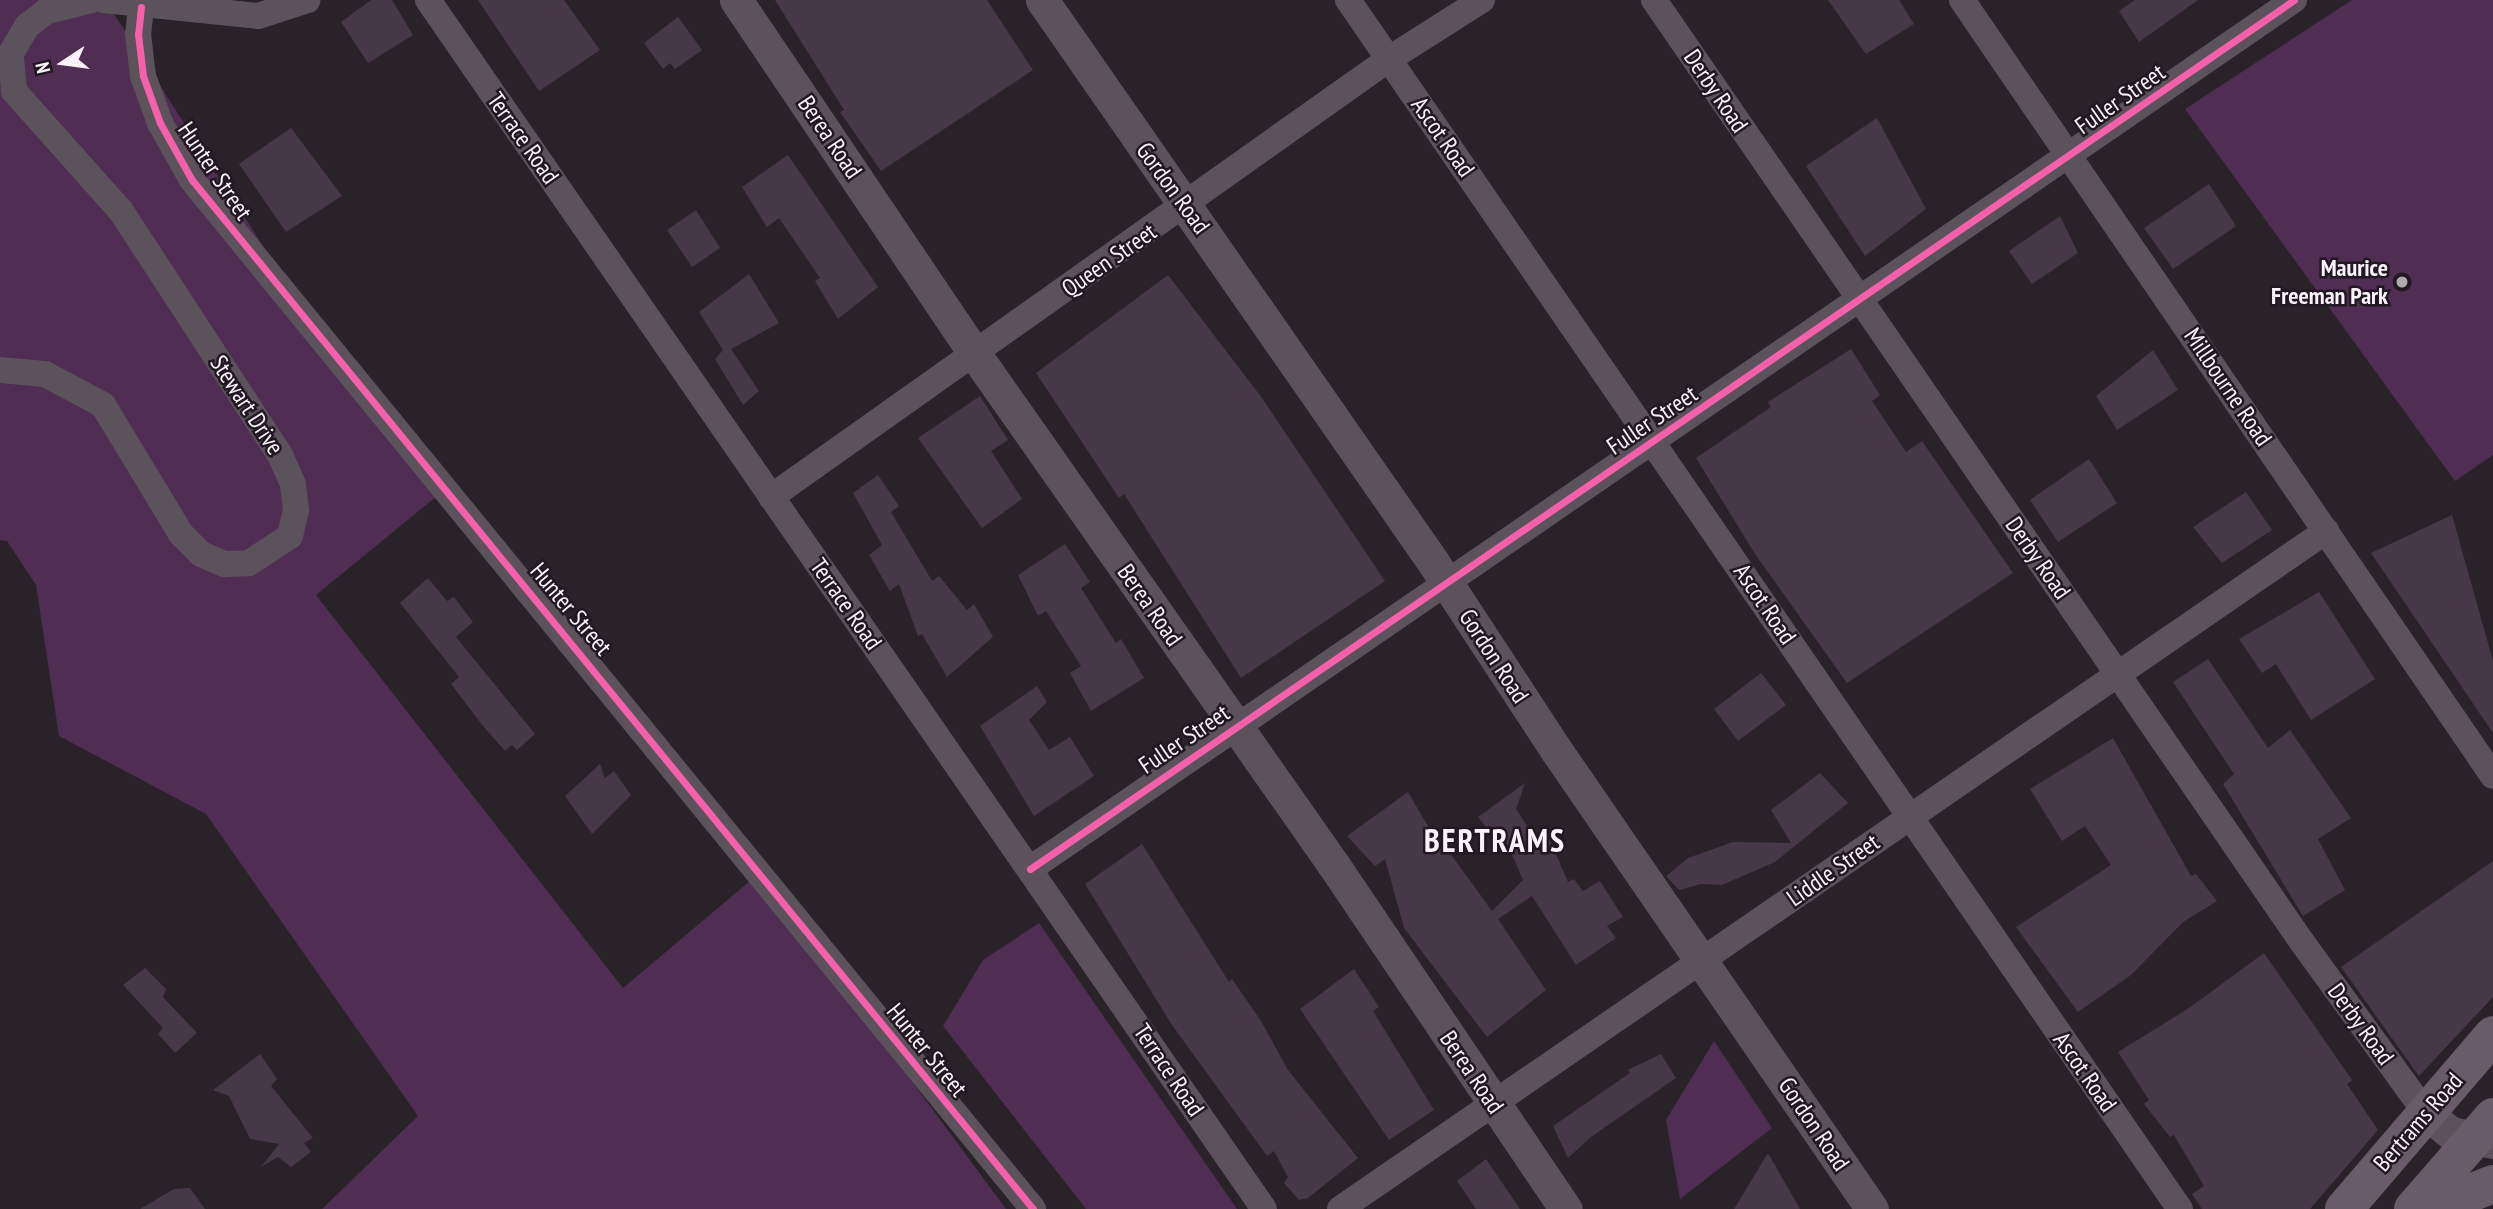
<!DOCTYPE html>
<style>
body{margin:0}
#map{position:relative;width:2493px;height:1209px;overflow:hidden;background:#292329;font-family:"PT Sans Narrow",sans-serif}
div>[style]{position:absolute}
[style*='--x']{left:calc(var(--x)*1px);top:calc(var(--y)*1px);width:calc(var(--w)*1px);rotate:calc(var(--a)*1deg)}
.green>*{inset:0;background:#502d52}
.building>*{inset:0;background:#463846}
.minor>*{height:26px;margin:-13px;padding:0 13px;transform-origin:13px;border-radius:13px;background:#5b525b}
.tertiary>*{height:33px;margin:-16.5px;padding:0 16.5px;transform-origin:16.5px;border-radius:16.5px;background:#5b525b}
.secondary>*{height:38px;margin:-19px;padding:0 19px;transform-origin:19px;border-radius:19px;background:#675c67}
.cycleway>*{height:7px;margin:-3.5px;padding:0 3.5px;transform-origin:3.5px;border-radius:3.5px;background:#f560ab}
.dots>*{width:19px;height:19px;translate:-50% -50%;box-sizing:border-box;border:4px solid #211822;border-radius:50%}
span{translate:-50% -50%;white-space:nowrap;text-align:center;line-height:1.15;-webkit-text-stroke:5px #211822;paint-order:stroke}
.street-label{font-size:24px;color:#f9f2f9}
.poi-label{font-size:24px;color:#f9f2f9;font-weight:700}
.right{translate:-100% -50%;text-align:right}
.district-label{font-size:32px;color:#f9f2f9;font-weight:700;letter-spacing:2px}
.north{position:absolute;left:28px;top:28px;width:70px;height:70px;-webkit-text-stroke:5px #211822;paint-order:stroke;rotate:257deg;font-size:19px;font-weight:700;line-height:28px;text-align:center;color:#f9f2f9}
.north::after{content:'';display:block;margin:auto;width:24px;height:32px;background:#f9f2f9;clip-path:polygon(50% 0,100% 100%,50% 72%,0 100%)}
</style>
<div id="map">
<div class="green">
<div style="clip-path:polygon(0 0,105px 0,353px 386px,448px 487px,316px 595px,623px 988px,750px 881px,857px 1007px,1006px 1209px,322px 1209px,418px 1116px,206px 814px,59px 736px,36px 585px,7px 541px,0 540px)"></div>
<div style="clip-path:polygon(2352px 0,2493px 0,2493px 455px,2455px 481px,2185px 109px)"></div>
<div style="clip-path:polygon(1039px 923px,1237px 1209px,1086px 1209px,943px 1026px,983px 960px)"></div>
<div style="clip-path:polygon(1714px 1041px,1772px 1128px,1680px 1199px,1666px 1120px)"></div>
</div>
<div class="building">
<div style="clip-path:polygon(371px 0,392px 0,413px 35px,368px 63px,341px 22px)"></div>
<div style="clip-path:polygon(478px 0,564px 0,600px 50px,539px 91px)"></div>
<div style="clip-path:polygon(775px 0,987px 0,1033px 70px,881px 171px,840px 112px,844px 110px)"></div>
<div style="clip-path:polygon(1828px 0,1899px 0,1914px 24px,1866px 54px)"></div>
<div style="clip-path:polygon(2135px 0,2198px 0,2139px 42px,2119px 11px)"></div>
<div style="clip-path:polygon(678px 17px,702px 50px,675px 69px,670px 63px,663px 69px,644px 43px)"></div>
<div style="clip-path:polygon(1877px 118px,1926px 209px,1865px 256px,1806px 166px)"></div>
<div style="clip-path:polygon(291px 128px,342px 196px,286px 232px,239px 164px)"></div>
<div style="clip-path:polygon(788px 155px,878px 287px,838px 319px,815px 281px,820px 278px,779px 218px,767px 227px,742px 187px)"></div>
<div style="clip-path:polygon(2209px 184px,2236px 226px,2173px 269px,2144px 228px)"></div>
<div style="clip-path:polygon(696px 210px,720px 248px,692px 267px,667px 230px)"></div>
<div style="clip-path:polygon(2060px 216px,2078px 253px,2032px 284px,2009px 251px)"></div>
<div style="clip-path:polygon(749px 274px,779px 323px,731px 349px,759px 391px,743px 405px,715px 359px,723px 350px,699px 312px)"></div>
<div style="clip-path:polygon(1168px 275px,1262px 398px,1385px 581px,1241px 678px,1124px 494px,1119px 498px,1036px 373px)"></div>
<div style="clip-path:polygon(1851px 349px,1880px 395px,1872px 401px,1906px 452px,1922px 441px,2013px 573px,1847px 683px,1755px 554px,1696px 458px,1771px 407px,1768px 402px)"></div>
<div style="clip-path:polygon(2153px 350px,2178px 390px,2117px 430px,2096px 396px)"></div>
<div style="clip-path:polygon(980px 396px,1008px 440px,991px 451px,1022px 499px,982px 528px,918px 438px)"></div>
<div style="clip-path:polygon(2089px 459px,2117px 503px,2058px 542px,2030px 500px)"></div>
<div style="clip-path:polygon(878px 475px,899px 506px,891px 512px,932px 581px,939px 576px,967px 610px,974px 604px,993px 637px,947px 677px,922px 634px,918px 636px,899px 584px,890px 591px,869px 555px,882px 545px,853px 493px)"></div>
<div style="clip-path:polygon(2246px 492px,2272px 530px,2222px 563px,2193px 527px)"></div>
<div style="clip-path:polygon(2452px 515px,2493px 661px,2493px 733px,2371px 553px)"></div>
<div style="clip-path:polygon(1065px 544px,1090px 582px,1081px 588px,1116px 643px,1121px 639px,1144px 678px,1091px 711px,1070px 673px,1081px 666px,1046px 611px,1038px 616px,1018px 575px)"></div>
<div style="clip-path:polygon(428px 578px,447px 601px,454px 597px,473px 622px,456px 637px,535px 734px,517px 750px,512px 745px,505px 751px,483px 726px,451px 684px,459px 677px,400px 603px)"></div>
<div style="clip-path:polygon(2319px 592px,2375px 679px,2311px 720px,2276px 664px,2262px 673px,2239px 639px)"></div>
<div style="clip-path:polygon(2208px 659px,2268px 748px,2290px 730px,2351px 818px,2318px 839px,2345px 890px,2303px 916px,2223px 784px,2234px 774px,2173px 682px)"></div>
<div style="clip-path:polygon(1761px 673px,1786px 705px,1738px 741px,1714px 709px)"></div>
<div style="clip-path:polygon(1037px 686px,1047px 702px,1029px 720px,1049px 750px,1070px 737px,1094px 776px,1034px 816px,980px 726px)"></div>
<div style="clip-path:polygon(2113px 738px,2191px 876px,2196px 874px,2217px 901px,2183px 922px,2131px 975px,2078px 1012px,2016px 927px,2111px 865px,2085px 826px,2062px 841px,2030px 789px)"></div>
<div style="clip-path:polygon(600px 764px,605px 778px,614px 771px,631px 795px,592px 834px,565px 796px)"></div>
<div style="clip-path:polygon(1820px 773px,1848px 803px,1775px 862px,1722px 885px,1701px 884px,1679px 890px,1666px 876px,1688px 858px,1733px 842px,1791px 843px,1771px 810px)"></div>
<div style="clip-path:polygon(1525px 783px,1516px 809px,1538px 843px,1548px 836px,1568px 882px,1574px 879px,1583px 891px,1600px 881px,1623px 917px,1607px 926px,1616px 938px,1576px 965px,1532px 896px,1498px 919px,1546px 990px,1487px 1037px,1404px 928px,1385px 859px,1375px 866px,1347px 836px,1408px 792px,1436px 840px,1439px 838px,1492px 911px,1523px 880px,1506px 841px,1500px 845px,1478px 817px)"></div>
<div style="clip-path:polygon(1142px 844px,1229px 982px,1232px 979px,1261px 1021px,1288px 1070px,1358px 1158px,1308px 1198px,1299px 1200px,1284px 1183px,1288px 1177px,1274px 1151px,1267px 1156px,1172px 1025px,1085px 884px)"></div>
<div style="clip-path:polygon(2493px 861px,2493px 997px,2419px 1076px,2341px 967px)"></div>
<div style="clip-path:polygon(2264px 953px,2352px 1080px,2347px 1084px,2378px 1130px,2310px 1209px,2202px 1209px,2192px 1194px,2204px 1186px,2174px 1135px,2170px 1137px,2144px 1104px,2149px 1100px,2118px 1052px,2189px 1008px)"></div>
<div style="clip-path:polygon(145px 968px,166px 989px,163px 997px,197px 1033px,175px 1053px,158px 1034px,163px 1028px,123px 985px)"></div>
<div style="clip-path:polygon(1354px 969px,1379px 1007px,1373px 1011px,1434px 1110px,1389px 1140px,1300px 1009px)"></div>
<div style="clip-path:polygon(260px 1054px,277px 1079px,271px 1086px,313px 1138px,304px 1143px,311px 1152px,291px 1167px,278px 1157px,261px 1167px,279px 1144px,250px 1139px,229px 1096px,213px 1090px)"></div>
<div style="clip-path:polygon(1661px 1054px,1676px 1078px,1591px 1137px,1568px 1158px,1553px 1126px,1630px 1073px,1628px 1070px)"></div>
<div style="clip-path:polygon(1768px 1153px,1800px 1209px,1734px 1209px)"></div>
<div style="clip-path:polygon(1486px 1159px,1520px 1209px,1476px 1209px,1457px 1181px)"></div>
<div style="clip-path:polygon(190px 1188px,205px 1209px,140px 1209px,174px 1189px)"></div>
</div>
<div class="minor">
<div style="--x:104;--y:0;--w:155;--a:5.9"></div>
<div style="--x:258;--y:16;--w:52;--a:-17.7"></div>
<div style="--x:428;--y:0;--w:1470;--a:55.34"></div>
<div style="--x:1348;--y:0;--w:1468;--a:55.47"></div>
<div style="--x:1654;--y:0;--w:1143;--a:55.48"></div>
<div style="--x:2302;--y:942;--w:211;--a:54.1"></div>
<div style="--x:1962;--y:0;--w:940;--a:55.62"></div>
<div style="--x:141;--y:7;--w:27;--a:96"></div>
<div style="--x:138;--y:34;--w:42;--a:83.2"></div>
<div style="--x:143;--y:76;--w:50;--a:70.1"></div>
<div style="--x:160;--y:123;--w:65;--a:60.7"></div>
<div style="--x:192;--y:180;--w:1329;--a:50.74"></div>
<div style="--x:0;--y:370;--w:45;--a:5.1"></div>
<div style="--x:45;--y:374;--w:66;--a:28.1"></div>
<div style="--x:103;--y:405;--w:151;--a:58.8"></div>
<div style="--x:181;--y:534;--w:28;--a:45"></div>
<div style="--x:201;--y:554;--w:26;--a:23"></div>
<div style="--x:225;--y:564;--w:24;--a:-2"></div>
<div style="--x:249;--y:563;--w:49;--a:-33.4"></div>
<div style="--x:290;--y:536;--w:27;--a:-77"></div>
<div style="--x:296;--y:510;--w:26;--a:-97"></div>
<div style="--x:293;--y:484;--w:32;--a:-114"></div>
<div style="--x:280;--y:455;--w:293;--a:-123.1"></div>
<div style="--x:120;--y:210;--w:159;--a:-131.7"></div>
<div style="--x:14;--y:91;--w:38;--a:-95"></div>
<div style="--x:11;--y:53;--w:31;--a:-59"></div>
<div style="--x:27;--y:26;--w:25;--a:-37"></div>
<div style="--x:47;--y:11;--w:46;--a:-13.7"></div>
<div style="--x:771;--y:497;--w:757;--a:-35.33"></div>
<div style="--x:1389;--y:59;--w:110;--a:-32.4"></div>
<div style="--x:1030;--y:869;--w:1534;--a:-34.51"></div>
<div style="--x:1340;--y:1209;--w:1197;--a:-34.51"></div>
</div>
<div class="tertiary">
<div style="--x:736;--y:0;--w:426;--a:56"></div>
<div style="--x:974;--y:353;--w:625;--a:54.91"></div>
<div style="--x:1333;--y:864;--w:416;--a:56"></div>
<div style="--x:1042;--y:0;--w:685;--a:55.17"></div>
<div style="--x:1433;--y:562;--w:225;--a:56.8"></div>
<div style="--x:1556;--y:750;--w:557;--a:55.45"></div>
<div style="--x:2426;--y:1113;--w:32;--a:39"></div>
<div style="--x:2451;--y:1133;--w:43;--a:12.1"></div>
</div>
<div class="secondary">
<div style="--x:2344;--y:1209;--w:229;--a:-49.4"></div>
<div style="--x:2413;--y:1209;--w:122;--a:-49"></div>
<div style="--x:2430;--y:1209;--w:68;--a:-21.6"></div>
</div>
<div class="cycleway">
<div style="--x:141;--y:7;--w:27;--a:96"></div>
<div style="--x:138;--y:34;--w:42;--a:83.2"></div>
<div style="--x:143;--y:76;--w:50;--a:70.1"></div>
<div style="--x:160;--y:123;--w:65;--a:60.7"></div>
<div style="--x:192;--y:180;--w:1329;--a:50.74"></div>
<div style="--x:1030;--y:869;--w:1534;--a:-34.51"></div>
</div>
<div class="dots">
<div style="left:2402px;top:282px;background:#b0aab0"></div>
</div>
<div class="street-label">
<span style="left:1716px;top:91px;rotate:56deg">Derby Road</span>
<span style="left:2120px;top:99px;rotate:-35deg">Fuller Street</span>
<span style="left:830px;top:137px;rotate:56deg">Berea Road</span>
<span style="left:1443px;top:137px;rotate:55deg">Ascot Road</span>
<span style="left:523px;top:138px;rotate:55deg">Terrace Road</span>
<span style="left:215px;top:171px;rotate:56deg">Hunter Street</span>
<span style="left:1173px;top:188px;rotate:54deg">Gordon Road</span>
<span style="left:1109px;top:260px;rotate:-35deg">Queen Street</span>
<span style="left:2228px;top:387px;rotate:56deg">Millbourne Road</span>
<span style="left:247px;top:405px;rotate:57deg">Stewart Drive</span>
<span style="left:1652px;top:420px;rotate:-34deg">Fuller Street</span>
<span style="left:2038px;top:558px;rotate:55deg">Derby Road</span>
<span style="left:846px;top:604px;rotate:55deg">Terrace Road</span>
<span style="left:1765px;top:604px;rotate:56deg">Ascot Road</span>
<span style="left:1150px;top:605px;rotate:55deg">Berea Road</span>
<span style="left:571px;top:609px;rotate:50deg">Hunter Street</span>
<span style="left:1494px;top:656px;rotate:57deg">Gordon Road</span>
<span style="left:1184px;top:739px;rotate:-34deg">Fuller Street</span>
<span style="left:1833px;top:870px;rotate:-35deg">Liddle Street</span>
<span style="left:2361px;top:1024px;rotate:54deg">Derby Road</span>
<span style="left:927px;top:1050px;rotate:51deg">Hunter Street</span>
<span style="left:1169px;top:1070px;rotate:56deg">Terrace Road</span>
<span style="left:1472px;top:1072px;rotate:56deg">Berea Road</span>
<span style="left:2085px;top:1072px;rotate:55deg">Ascot Road</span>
<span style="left:2418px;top:1122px;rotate:-49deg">Bertrams Road</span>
<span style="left:1814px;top:1124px;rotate:56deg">Gordon Road</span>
</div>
<div class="poi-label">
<span class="right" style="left:2388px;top:282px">Maurice<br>Freeman Park</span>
</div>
<div class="district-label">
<span style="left:1495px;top:840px">BERTRAMS</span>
</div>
<div class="north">N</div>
</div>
